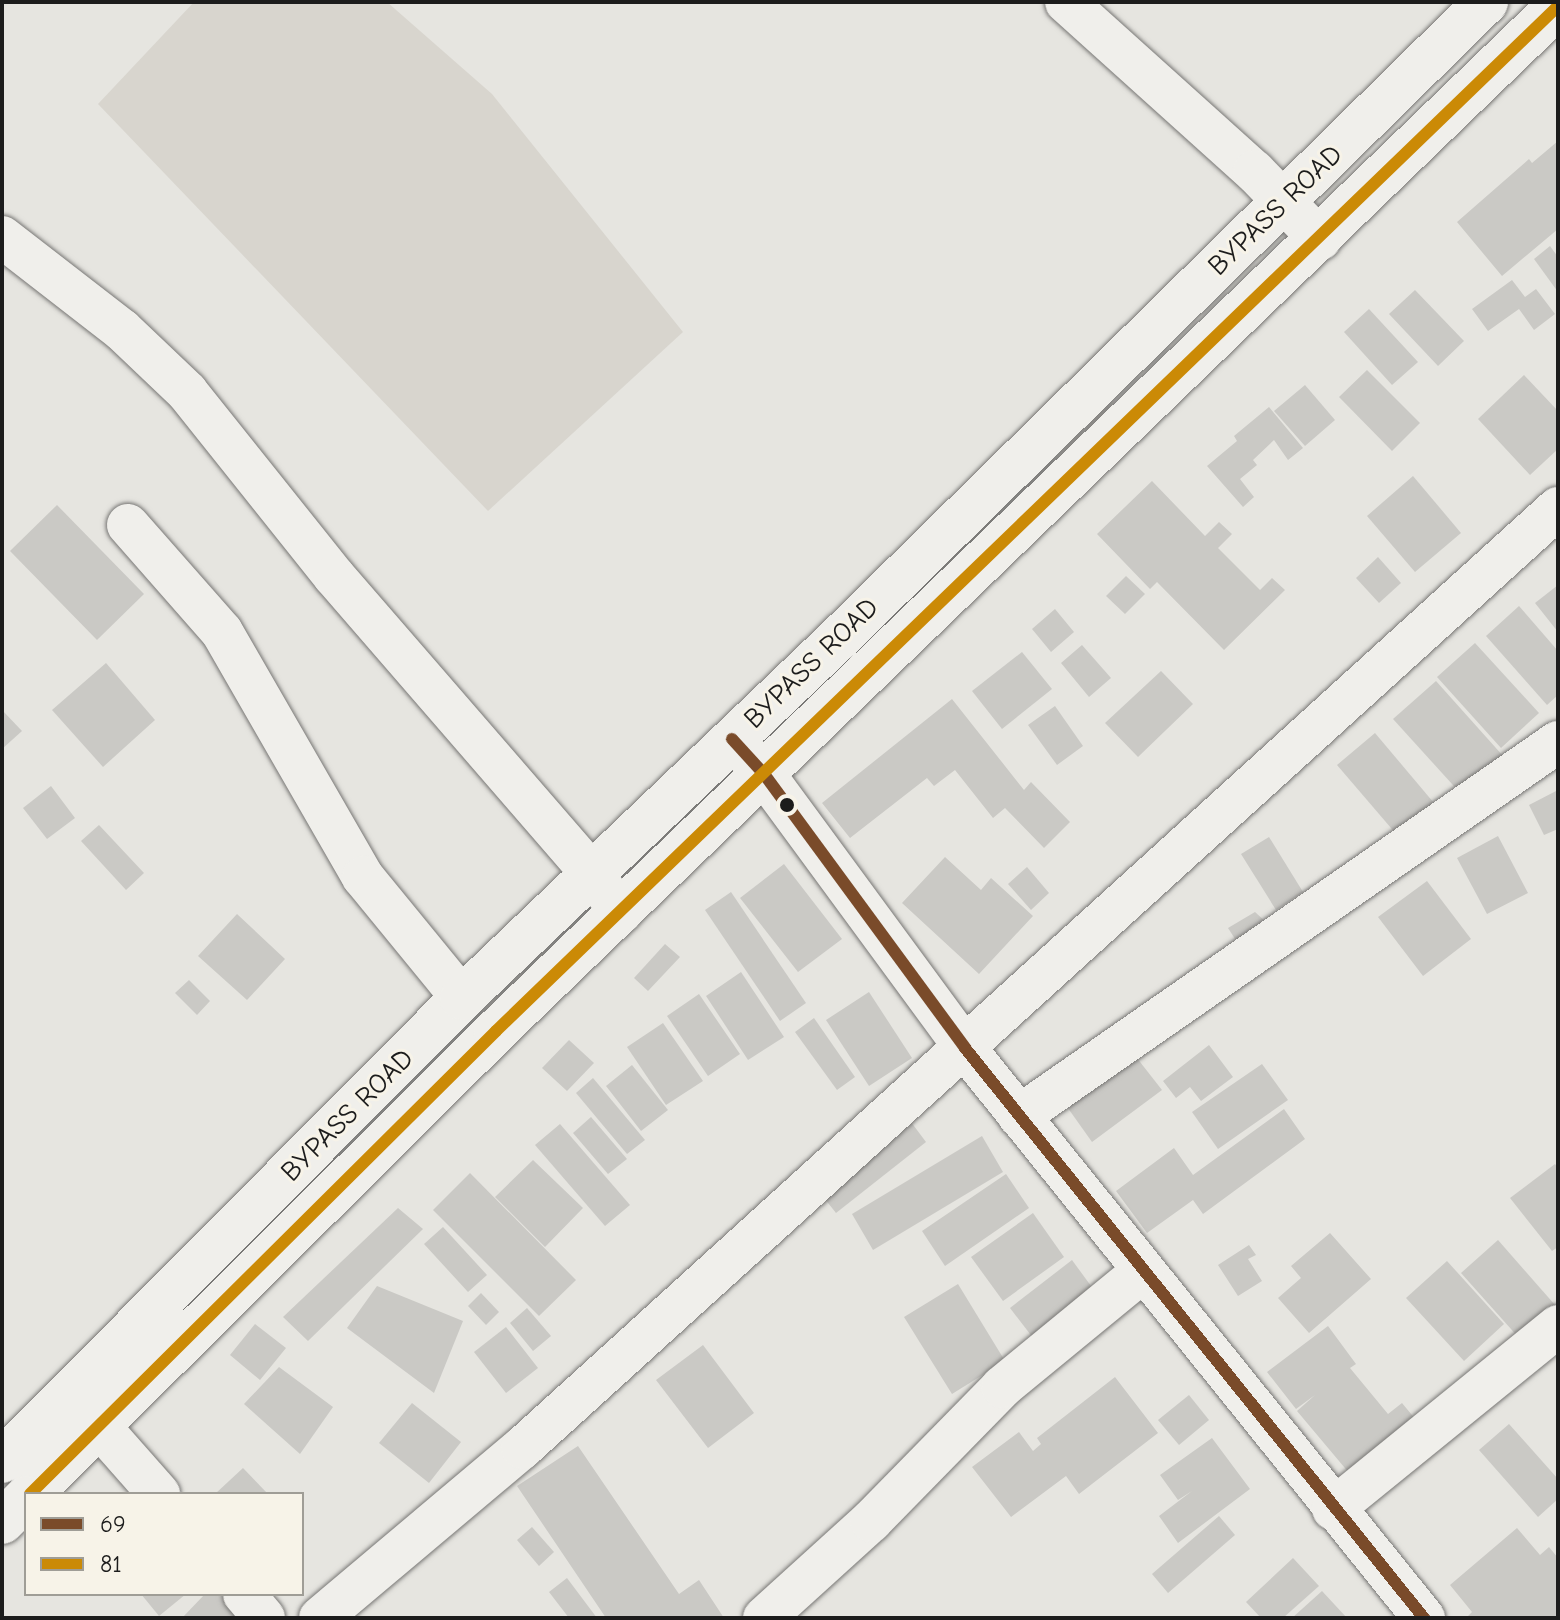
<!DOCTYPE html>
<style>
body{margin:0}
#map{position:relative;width:1560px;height:1620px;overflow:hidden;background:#e6e5e0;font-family:"Comic Neue",sans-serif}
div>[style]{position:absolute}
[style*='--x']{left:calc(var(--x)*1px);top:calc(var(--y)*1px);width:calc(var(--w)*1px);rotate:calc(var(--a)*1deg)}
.green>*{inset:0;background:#d8d5ce}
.building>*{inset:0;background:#cac9c5}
.roads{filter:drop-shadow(0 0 2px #777674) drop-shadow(0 0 2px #777674)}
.minor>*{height:42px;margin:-21px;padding:0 21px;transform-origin:21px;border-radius:21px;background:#f0efeb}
.highway>*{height:44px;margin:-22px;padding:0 22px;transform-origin:22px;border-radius:22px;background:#f0efeb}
.bus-1>*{height:12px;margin:-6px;padding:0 6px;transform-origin:6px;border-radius:6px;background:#7a4b2a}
.bus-2>*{height:12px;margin:-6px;padding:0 6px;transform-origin:6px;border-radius:6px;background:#cb8a06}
.dots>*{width:22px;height:22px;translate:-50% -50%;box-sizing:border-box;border:4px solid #f7f3e8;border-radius:50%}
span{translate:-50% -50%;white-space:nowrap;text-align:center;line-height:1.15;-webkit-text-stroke:6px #f7f3e8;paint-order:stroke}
.street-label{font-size:28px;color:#1c1c1c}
.frame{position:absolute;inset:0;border:4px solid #1c1c1c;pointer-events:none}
.legend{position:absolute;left:24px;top:1492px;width:280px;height:104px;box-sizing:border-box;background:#f7f3e8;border:2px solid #9f9d96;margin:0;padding:10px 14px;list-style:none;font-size:24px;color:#1c1c1c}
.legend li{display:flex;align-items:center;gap:16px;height:40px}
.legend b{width:40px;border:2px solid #9f9d96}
</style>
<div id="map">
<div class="green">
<div style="clip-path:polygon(194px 2px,387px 2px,492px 94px,683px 332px,488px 511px,98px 104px)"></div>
</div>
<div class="building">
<div style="clip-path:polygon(1558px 141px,1558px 229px,1502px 276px,1457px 222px,1529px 159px,1532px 163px)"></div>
<div style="clip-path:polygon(1550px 246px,1558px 257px,1558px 292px,1534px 259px)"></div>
<div style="clip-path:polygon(1512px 280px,1525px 297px,1536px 289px,1555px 314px,1534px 330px,1519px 309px,1488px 331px,1472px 309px)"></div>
<div style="clip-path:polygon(1415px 290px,1464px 341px,1438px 366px,1389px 314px)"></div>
<div style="clip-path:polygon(1369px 309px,1418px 362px,1392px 385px,1344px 332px)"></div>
<div style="clip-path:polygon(1367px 370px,1420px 423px,1392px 451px,1339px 397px)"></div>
<div style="clip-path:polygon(1524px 375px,1558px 411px,1558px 449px,1530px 475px,1478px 419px)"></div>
<div style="clip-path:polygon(1305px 385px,1335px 420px,1305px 446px,1274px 411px)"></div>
<div style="clip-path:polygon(1269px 407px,1303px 448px,1288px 460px,1274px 440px,1253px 460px,1257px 465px,1240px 479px,1254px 497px,1243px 507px,1207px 466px,1237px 441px,1234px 436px)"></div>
<div style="clip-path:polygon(1413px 476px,1461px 533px,1415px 572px,1367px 516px)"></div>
<div style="clip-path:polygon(1152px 481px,1205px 536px,1219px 522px,1232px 534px,1218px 548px,1260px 590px,1272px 578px,1285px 590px,1224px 650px,1157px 582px,1150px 589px,1097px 534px)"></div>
<div style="clip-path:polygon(57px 505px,144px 594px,97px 640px,10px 551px)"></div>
<div style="clip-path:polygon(1378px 557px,1401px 583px,1379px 603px,1356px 578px)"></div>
<div style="clip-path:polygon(1126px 576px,1145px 594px,1125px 614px,1106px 596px)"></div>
<div style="clip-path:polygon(1558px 585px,1558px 632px,1535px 603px)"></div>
<div style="clip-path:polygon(1519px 606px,1558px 651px,1558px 695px,1547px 705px,1486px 636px)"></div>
<div style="clip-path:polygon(1055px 609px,1074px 632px,1051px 652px,1032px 629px)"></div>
<div style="clip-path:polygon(1475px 643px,1539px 713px,1501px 748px,1437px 677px)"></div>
<div style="clip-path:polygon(1082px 645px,1111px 678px,1089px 697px,1061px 663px)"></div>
<div style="clip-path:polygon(1022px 652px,1052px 689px,1002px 729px,972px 691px)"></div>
<div style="clip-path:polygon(106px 663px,155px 720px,103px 767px,52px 710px)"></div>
<div style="clip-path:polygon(1161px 671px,1193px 704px,1138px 757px,1105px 723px)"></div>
<div style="clip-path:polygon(1436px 681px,1504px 757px,1462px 795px,1393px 719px)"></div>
<div style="clip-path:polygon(952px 699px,1024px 790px,1031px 782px,1070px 822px,1044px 848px,1005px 808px,993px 818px,955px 770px,934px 786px,927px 778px,850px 838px,822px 803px)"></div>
<div style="clip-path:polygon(1055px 706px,1083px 746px,1057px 765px,1028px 725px)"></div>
<div style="clip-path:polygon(2px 710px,22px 731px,2px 749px)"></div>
<div style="clip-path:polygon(1375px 733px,1434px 803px,1397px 835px,1337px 765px)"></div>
<div style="clip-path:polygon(51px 786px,75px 818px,47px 839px,23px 808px)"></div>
<div style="clip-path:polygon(1558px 790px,1558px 829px,1544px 835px,1529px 805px)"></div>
<div style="clip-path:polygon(99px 825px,144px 873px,126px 890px,81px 841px)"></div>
<div style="clip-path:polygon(1498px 836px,1528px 893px,1487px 914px,1457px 858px)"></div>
<div style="clip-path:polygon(1269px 837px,1303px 892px,1276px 910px,1241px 854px)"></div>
<div style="clip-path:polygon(945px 857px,981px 890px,991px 878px,1033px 916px,979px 974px,902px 903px)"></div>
<div style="clip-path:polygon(784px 864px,842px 939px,798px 972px,740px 898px)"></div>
<div style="clip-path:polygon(1027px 867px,1049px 893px,1031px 910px,1008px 884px)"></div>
<div style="clip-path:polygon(1427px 881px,1471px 939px,1423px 976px,1378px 917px)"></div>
<div style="clip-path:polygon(731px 892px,806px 1003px,780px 1021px,705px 910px)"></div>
<div style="clip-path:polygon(1255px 912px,1266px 922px,1237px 942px,1228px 928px)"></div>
<div style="clip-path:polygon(237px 914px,285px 959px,247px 1000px,198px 956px)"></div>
<div style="clip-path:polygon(665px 944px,680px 957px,648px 991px,634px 978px)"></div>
<div style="clip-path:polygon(741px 972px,784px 1037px,748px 1060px,706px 996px)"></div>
<div style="clip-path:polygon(189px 980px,210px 1001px,197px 1015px,175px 993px)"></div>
<div style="clip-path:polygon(869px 992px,912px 1058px,869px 1086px,826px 1020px)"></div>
<div style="clip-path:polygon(699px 994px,740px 1054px,708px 1076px,667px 1016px)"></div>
<div style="clip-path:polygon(814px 1018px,855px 1077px,837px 1090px,795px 1032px)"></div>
<div style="clip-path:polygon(663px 1023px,703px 1081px,666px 1105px,627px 1047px)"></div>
<div style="clip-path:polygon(569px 1040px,594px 1063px,567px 1091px,542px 1068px)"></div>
<div style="clip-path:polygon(1209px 1045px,1233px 1077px,1201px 1101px,1190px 1087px,1176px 1098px,1163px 1081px)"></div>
<div style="clip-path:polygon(1133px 1053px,1162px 1090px,1092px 1142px,1065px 1104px)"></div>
<div style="clip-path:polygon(1262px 1064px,1288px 1100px,1218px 1149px,1192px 1112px)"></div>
<div style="clip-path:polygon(632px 1065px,668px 1110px,641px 1131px,606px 1086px)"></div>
<div style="clip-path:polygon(593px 1078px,645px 1140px,627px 1154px,576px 1093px)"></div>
<div style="clip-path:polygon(1284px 1109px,1305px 1139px,1203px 1214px,1193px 1200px,1147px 1233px,1116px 1191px,1174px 1148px,1193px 1175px)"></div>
<div style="clip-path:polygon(591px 1117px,627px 1159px,608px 1174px,573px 1133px)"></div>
<div style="clip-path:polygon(908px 1118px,926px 1142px,836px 1213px,817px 1189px)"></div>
<div style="clip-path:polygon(560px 1124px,630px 1205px,605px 1226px,535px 1145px)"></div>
<div style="clip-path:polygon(982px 1136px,1003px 1172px,873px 1250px,852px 1214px)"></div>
<div style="clip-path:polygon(533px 1160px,583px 1208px,545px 1247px,495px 1197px)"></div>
<div style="clip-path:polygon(1555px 1164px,1558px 1168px,1558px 1247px,1552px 1251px,1510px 1198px)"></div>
<div style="clip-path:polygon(470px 1173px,576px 1280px,539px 1316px,433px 1210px)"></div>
<div style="clip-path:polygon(1006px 1174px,1029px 1208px,945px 1266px,922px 1231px)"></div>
<div style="clip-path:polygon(398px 1208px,423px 1229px,308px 1341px,283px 1317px)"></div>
<div style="clip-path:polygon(1033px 1213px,1064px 1257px,1003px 1301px,971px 1257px)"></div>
<div style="clip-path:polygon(443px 1227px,487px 1275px,468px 1292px,424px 1244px)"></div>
<div style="clip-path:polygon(1330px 1233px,1371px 1279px,1309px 1333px,1278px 1298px,1301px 1278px,1291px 1266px)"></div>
<div style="clip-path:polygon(1498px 1240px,1555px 1305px,1519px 1338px,1461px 1273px)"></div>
<div style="clip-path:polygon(1249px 1245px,1256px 1255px,1248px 1259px,1262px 1281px,1238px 1296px,1218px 1265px)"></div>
<div style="clip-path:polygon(1072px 1260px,1102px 1301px,1040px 1347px,1010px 1308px)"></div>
<div style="clip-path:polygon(1447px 1261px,1504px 1324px,1464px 1361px,1406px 1298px)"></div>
<div style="clip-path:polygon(958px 1284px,1005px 1361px,952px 1394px,904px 1317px)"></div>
<div style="clip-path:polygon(377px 1286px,463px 1321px,434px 1393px,347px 1328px)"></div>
<div style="clip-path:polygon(481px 1293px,499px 1312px,486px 1325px,468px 1306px)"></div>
<div style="clip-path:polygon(527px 1308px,551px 1336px,533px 1351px,510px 1323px)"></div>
<div style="clip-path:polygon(255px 1324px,286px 1348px,260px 1380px,230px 1355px)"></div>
<div style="clip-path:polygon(1328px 1326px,1356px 1364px,1350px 1368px,1388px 1414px,1402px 1403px,1426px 1432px,1360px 1486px,1297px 1411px,1315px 1395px,1296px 1409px,1267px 1372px)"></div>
<div style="clip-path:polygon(506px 1327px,538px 1368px,506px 1393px,474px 1352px)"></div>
<div style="clip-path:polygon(703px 1345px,754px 1413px,708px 1448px,656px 1380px)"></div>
<div style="clip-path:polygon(279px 1367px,333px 1407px,300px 1454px,244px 1404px)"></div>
<div style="clip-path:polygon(1115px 1377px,1158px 1433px,1079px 1494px,1066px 1476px,1011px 1517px,972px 1467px,1019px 1432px,1033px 1451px,1041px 1444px,1037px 1438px)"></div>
<div style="clip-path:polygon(1189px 1395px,1209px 1420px,1179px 1445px,1158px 1420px)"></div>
<div style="clip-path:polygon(412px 1403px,461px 1442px,429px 1483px,379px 1443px)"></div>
<div style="clip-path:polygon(1509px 1424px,1558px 1479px,1558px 1499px,1538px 1517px,1479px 1450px)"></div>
<div style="clip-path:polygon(1212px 1438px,1250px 1489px,1178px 1543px,1159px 1516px,1192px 1491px,1178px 1500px,1160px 1475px)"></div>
<div style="clip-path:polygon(578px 1446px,679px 1594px,699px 1580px,724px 1618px,606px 1618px,517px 1486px)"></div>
<div style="clip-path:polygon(243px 1468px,268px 1494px,215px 1494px)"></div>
<div style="clip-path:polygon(1219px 1516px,1235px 1535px,1168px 1593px,1152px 1574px)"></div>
<div style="clip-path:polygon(532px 1527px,554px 1552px,539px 1566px,517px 1540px)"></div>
<div style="clip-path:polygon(1517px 1528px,1540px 1555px,1549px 1547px,1558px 1558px,1558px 1618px,1466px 1618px,1472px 1612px,1450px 1585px)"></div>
<div style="clip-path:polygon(1293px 1558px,1319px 1586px,1283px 1618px,1261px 1618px,1246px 1602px)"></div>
<div style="clip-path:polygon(567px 1578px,597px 1618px,569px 1618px,549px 1592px)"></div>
<div style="clip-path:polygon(1322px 1591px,1347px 1618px,1292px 1618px)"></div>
<div style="clip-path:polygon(141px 1594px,186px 1594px,159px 1616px)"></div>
<div style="clip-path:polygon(205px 1594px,224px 1594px,249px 1618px,182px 1618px)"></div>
</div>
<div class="roads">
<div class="minor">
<div style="--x:1066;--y:2;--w:253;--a:42"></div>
<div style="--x:1254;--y:171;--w:95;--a:45.9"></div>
<div style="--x:2;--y:237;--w:152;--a:37.8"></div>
<div style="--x:122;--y:330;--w:90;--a:43.6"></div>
<div style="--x:187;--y:392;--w:236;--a:51.4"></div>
<div style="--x:334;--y:576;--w:394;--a:49.1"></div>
<div style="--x:592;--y:874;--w:48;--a:52.7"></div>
<div style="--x:128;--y:525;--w:142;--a:48.7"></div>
<div style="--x:222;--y:632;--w:283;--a:60.1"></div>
<div style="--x:363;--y:877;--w:156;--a:50.7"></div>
<div style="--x:739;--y:746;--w:38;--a:48"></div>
<div style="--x:764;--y:774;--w:340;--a:53.7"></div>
<div style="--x:965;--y:1048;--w:732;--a:51.16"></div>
<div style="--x:1019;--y:1116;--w:656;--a:-34.76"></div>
<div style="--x:99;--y:1426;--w:91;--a:48.6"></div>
<div style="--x:1333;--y:1509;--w:290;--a:-39.1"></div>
<div style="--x:244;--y:1594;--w:31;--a:50"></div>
<div style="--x:320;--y:1618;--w:264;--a:-40.1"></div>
<div style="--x:522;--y:1448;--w:1399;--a:-42.22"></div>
<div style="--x:764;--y:1618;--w:144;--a:-42.2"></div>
<div style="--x:871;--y:1521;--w:187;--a:-45.6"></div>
<div style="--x:1002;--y:1387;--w:183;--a:-39.4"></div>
</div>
<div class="highway">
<div style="--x:2;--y:1461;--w:653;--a:-45.19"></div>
<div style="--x:462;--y:998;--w:520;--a:-43.68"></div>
<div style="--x:838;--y:639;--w:909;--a:-44.51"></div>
<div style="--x:30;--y:1494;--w:657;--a:-44.81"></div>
<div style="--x:496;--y:1031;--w:1476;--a:-43.98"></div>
<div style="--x:2;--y:1522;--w:34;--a:-45"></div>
</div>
</div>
<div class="bus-1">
<div style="--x:732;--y:739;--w:47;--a:47.6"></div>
<div style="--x:764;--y:774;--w:340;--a:53.7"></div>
<div style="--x:965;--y:1048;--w:732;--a:51.16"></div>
</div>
<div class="bus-2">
<div style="--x:30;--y:1494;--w:657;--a:-44.81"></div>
<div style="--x:496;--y:1031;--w:1476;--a:-43.98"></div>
</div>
<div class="dots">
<div style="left:787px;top:805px;background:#1c1c1c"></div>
</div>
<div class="street-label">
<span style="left:1275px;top:210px;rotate:-44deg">BYPASS ROAD</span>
<span style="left:811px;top:663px;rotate:-44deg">BYPASS ROAD</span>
<span style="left:347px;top:1115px;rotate:-45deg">BYPASS ROAD</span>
</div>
<div class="frame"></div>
<ul class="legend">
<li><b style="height:10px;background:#7a4b2a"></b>69</li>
<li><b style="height:10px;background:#cb8a06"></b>81</li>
</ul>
</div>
